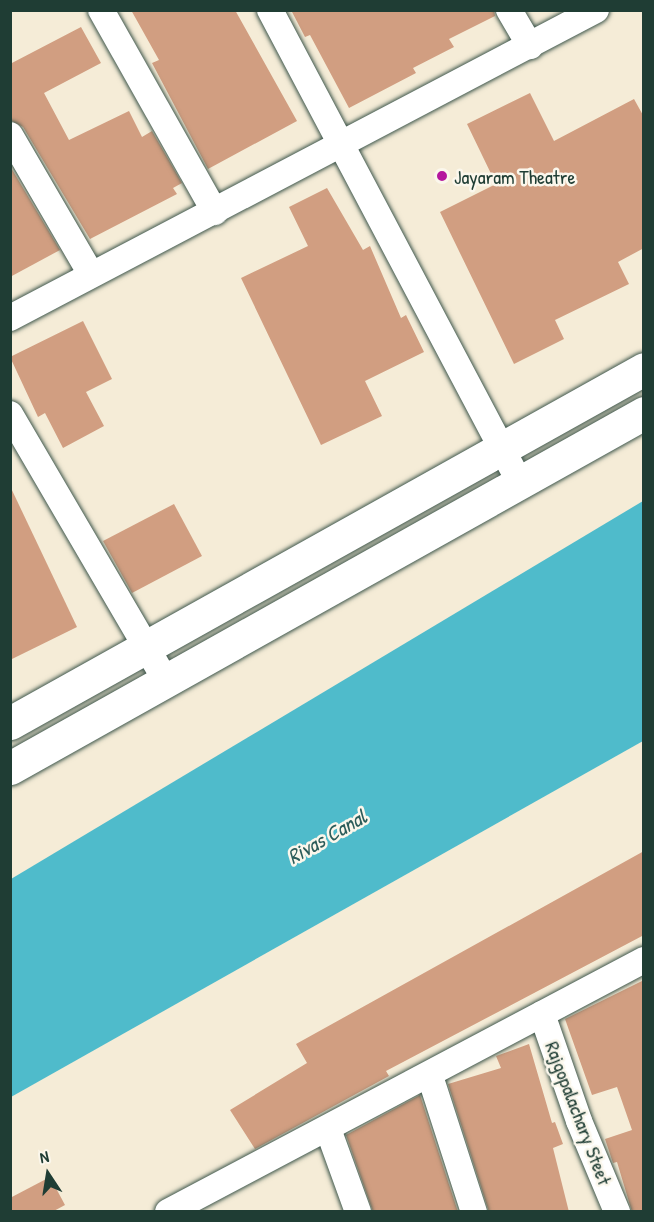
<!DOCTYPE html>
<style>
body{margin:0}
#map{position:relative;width:654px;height:1222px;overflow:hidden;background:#f5ecd7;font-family:"Patrick Hand",sans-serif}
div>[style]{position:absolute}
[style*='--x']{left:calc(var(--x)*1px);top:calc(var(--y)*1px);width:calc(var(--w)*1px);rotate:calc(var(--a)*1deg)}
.water>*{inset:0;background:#4fbbcb}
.building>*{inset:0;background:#d19e81}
.roads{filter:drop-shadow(0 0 2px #3f574c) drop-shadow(0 0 2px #3f574c)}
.minor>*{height:26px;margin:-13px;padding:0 13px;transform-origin:13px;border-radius:13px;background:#fff}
.tertiary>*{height:33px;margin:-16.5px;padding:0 16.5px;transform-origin:16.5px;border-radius:16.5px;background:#fff}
.dots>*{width:16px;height:16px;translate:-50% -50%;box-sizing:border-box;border:3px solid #fbf7ec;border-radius:50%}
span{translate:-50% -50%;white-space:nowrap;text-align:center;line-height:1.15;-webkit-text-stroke:5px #fbf7ec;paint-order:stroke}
.poi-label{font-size:20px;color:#1f3d34}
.left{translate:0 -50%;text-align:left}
.street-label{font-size:20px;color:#1f3d34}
.water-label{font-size:21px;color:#2b5c5a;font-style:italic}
.frame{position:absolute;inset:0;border:12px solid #1f3d34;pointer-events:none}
.north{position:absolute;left:18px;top:1144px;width:60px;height:60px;-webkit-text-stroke:4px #fbf7ec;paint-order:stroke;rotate:348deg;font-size:16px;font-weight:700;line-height:24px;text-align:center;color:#1f3d34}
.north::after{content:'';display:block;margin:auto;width:21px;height:27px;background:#1f3d34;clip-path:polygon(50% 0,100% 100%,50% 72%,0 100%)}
</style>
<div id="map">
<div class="water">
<div style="clip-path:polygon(643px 501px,643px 741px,11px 1097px,11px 879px)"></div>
</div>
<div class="building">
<div style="clip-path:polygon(131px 10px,235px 10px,297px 121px,208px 169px,152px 63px,159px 60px)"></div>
<div style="clip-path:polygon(291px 10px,494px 10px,495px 16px,449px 39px,454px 47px,413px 68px,416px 73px,349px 108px,310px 35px,305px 37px)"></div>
<div style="clip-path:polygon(81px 27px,101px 63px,44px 93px,69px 140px,129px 111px,142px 137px,152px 131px,182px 183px,173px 188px,177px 194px,90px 239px,23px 127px,10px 120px,10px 64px)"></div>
<div style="clip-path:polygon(530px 93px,554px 141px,634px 99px,644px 117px,644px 248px,618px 262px,629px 284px,555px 320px,564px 339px,514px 364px,440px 212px,496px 184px,467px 124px)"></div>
<div style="clip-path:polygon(10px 166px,60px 250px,10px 277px)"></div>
<div style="clip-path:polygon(327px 188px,363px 250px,370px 246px,401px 318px,406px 315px,424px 352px,365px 381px,382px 416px,321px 445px,241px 278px,308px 246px,289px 207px)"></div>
<div style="clip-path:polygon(83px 321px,112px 379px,86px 392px,104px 426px,63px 448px,45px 413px,38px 417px,10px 357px)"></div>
<div style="clip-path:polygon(10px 486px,77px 627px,10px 660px)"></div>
<div style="clip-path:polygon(174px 504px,202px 556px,132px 593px,103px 541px)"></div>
<div style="clip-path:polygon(644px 851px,644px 935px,386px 1071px,389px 1076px,255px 1149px,230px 1110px,307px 1063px,296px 1044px)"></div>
<div style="clip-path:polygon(644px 980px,644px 1212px,632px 1212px,617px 1162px,613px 1163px,605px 1139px,632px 1130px,617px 1087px,592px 1095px,565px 1019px)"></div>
<div style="clip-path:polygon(529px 1044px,552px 1123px,555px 1122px,563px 1144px,553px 1148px,569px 1212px,489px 1212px,448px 1084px,501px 1068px,496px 1056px)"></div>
<div style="clip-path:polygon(420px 1095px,458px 1212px,373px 1212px,346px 1135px)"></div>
<div style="clip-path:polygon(50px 1177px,65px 1205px,52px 1212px,10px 1212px,10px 1198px)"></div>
</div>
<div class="roads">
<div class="minor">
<div style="--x:101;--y:10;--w:232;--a:60.6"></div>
<div style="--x:270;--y:10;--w:535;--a:62.14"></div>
<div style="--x:509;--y:10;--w:42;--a:59.7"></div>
<div style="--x:10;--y:135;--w:161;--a:59.8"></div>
<div style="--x:10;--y:318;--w:662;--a:-27.73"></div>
<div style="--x:10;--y:414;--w:309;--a:59.7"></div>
<div style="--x:542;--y:1014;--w:113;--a:70.9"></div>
<div style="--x:579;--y:1121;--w:99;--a:67.3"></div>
<div style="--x:430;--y:1076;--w:143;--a:72.1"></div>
<div style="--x:328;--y:1129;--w:88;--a:70.1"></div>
<div style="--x:168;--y:1212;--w:539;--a:-27.9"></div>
</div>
<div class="tertiary">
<div style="--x:10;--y:723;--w:726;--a:-29.18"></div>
<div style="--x:10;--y:768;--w:727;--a:-29.25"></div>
</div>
</div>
<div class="dots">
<div style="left:442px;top:176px;background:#b5179e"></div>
</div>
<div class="poi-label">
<span class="left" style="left:454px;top:176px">Jayaram Theatre</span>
</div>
<div class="street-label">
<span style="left:579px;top:1113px;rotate:69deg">Rajgopalachary Steet</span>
</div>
<div class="water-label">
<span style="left:327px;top:837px;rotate:-30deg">Rivas Canal</span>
</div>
<div class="frame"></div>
<div class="north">N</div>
</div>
